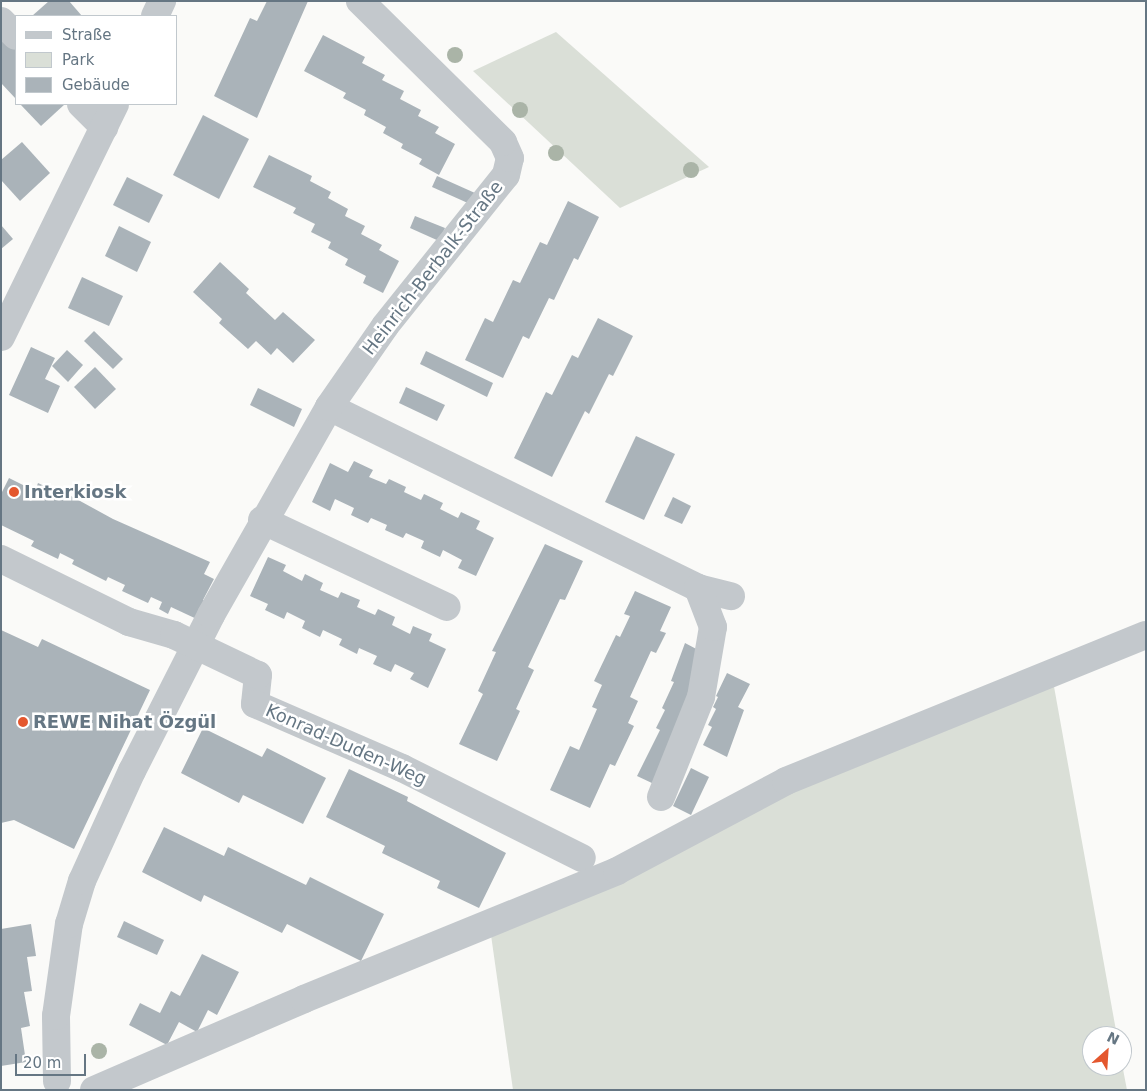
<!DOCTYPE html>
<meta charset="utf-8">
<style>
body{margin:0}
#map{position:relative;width:1147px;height:1091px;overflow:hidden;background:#fafaf8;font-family:"DejaVu Sans",sans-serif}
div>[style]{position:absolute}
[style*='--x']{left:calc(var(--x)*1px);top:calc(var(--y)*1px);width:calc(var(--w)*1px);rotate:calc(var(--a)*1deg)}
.green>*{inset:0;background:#dadfd7}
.building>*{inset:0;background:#aab3b9}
.minor>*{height:28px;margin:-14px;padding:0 14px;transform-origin:14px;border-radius:14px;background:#c3c8cc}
.minor-bridge>*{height:28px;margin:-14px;padding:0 14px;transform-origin:14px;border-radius:14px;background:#c3c8cc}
.trees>*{width:16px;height:16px;margin:-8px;border-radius:50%;background:#aab4a7}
.dots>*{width:14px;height:14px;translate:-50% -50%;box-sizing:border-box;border:2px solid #fff;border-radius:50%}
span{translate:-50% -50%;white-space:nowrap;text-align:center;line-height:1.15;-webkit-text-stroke:5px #fff;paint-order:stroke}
.street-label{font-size:18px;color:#657683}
.poi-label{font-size:18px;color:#657683;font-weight:700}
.left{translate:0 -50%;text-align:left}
.frame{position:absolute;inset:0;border:2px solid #657683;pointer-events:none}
.legend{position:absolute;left:15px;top:15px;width:162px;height:90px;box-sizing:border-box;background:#fff;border:1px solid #c1c8cd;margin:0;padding:6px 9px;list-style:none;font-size:15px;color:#657683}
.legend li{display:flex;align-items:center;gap:10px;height:25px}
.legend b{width:25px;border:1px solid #c1c8cd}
.north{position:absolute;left:1082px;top:1026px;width:50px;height:50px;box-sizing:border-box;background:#fff;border:1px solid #c1c8cd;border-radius:50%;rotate:26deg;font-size:14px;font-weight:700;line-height:20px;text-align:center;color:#657683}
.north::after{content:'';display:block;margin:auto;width:18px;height:22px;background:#e4572e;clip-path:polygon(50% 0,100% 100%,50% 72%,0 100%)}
.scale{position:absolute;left:15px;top:1054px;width:71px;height:22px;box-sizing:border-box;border:2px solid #657683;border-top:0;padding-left:6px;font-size:15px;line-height:18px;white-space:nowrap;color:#657683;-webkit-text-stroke:4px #fff;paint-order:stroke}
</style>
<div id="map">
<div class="green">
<div style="clip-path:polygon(556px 32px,709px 167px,620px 208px,473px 71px)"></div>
<div style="clip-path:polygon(1053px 681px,1117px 1036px,1092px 1036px,1092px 1066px,1122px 1064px,1127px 1090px,513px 1090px,490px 928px,800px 785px)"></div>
</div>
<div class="building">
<div style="clip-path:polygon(49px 1px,69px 1px,82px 16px,32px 16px)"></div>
<div style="clip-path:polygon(267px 1px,308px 1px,257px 118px,214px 96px,250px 18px,257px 21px)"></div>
<div style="clip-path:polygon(1px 32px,16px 48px,16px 99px,1px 83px)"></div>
<div style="clip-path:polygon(323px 35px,365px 57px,362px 63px,385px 75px,382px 80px,404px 91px,400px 99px,421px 110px,418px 116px,439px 127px,435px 133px,455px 144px,439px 175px,419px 164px,422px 159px,401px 148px,403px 144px,383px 133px,386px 127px,364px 115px,366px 110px,343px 98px,346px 93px,304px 71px)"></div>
<div style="clip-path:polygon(20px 104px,65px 104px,41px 126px)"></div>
<div style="clip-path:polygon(203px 115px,249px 139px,219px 199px,173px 175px)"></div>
<div style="clip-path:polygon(22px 142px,50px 173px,20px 201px,1px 180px,1px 160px)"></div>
<div style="clip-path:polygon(269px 155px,312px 176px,310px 181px,331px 192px,328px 198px,348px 209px,345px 216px,365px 226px,361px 234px,382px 245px,379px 250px,399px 261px,383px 293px,363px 283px,366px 276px,345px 265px,348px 259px,328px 248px,331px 242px,311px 232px,315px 224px,293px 213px,296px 208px,253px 187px)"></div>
<div style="clip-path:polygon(437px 176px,475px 193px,470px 204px,432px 187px)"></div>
<div style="clip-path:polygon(127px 177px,163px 195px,149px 223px,113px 205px)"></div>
<div style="clip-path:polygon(568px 201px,599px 217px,578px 260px,574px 258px,554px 300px,549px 298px,529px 339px,523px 336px,503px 378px,465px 360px,485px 318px,493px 322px,513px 280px,520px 283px,540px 242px,547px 245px)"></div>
<div style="clip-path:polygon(415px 216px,445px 228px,439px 241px,410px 228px)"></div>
<div style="clip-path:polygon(1px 225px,13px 239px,1px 249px)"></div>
<div style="clip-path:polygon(119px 226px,151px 242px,137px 272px,105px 256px)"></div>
<div style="clip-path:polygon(220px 262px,249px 289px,246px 293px,275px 320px,283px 312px,315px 340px,293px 363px,277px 348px,271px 355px,256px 341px,248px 349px,219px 323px,222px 319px,193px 292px)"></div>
<div style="clip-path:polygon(82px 277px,123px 296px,109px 326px,68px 308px)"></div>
<div style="clip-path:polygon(598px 318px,633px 336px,613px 376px,609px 374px,589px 414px,585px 411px,552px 477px,514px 458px,546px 392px,552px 395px,572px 355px,578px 358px)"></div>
<div style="clip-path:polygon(94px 331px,123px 359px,113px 369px,84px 341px)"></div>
<div style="clip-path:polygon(31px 347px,55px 358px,45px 379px,60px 386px,48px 413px,9px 395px)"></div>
<div style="clip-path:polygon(67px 350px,83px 365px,68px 382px,52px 366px)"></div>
<div style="clip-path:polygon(426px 351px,493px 383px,487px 397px,420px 364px)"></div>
<div style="clip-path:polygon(95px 367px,116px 389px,95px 409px,74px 387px)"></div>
<div style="clip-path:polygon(406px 387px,445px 405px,437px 421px,399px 403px)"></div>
<div style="clip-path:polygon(258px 388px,302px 409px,294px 427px,250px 405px)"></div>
<div style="clip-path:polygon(636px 436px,675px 454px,644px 520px,605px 502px)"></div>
<div style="clip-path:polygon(354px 461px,373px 470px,369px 477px,386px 484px,389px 479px,406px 487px,404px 492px,421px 500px,424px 494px,443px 503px,440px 509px,458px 518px,461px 512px,480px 521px,476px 529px,494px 538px,476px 576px,458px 568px,462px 560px,443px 550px,440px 557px,421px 548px,424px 541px,406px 533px,403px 538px,385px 530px,387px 525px,371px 518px,368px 523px,351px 515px,354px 508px,335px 499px,330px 511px,312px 502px,330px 463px,348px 472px)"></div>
<div style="clip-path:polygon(9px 478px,35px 491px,38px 483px,59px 493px,60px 490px,113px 519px,210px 562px,204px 574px,214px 579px,203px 600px,209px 603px,201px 621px,171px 607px,168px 614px,159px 609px,162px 602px,151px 597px,148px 603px,122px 591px,125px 585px,108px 577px,106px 581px,72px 564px,74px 560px,60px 553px,58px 559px,31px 546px,34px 541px,1px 525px,1px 494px)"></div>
<div style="clip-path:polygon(673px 497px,691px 506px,682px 524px,664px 516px)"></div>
<div style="clip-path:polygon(545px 544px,583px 561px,565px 600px,560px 599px,528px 667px,534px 670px,516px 709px,520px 711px,497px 761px,459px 744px,483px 694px,478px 691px,496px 652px,492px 651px)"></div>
<div style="clip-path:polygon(268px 557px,286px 565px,283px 571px,302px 581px,305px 574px,323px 583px,320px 590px,338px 598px,341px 592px,360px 600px,357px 607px,375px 615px,378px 609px,395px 617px,392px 625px,410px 634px,413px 626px,432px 634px,429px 641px,446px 649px,428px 688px,410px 679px,414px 673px,395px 664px,391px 672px,373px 664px,377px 656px,359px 648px,357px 654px,339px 645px,342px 639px,323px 630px,320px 637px,302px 628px,305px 621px,287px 612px,284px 619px,265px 610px,268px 604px,250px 596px)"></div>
<div style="clip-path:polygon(635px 591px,671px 607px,660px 631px,666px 633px,656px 653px,651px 651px,630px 697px,638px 701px,628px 723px,634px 726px,615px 766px,610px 764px,590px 808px,550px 790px,570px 746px,579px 750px,597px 709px,592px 707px,602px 685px,594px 681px,616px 635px,620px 637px,630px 616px,624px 614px)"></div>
<div style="clip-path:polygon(1px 630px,38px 647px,42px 639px,150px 690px,74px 849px,14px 820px,1px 823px)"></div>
<div style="clip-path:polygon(685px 643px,702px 652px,699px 671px,654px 784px,637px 776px,660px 730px,656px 728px,665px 710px,662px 708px,674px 682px,671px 681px)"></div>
<div style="clip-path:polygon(727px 673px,750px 684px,738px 707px,744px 710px,727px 757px,703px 745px,712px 727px,708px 725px,716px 709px,713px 707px,718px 697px,716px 696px)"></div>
<div style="clip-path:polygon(203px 728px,262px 757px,267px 748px,326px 778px,303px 824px,243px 795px,239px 803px,181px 773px)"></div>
<div style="clip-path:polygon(691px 768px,709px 777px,691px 815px,673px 806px)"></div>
<div style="clip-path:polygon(349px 769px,408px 797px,407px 801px,506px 853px,479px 908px,437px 888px,440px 881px,382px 853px,385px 846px,326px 817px)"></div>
<div style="clip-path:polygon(164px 827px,224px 856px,228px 847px,306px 885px,310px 877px,384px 914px,361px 961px,287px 924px,282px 933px,204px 895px,201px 902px,142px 872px)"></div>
<div style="clip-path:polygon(124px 921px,164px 940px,157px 955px,117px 937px)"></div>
<div style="clip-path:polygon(31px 924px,36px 956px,27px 957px,32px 991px,24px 992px,30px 1026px,21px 1028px,26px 1062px,1px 1066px,1px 929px)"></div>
<div style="clip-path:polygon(202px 954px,239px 972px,217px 1015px,208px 1010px,197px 1032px,179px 1022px,167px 1045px,129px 1025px,140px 1003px,160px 1013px,171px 991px,180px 996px)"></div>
</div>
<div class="minor">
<div style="--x:155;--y:16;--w:17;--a:-65"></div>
<div style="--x:1;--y:21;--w:21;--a:45"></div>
<div style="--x:81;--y:104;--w:33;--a:45"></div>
<div style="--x:1;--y:337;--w:259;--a:-63.9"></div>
<div style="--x:329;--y:407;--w:411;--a:26.1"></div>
<div style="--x:698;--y:588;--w:34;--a:14"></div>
<div style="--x:262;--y:520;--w:204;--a:25.2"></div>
<div style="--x:1;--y:559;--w:143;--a:26.2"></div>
<div style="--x:129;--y:622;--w:47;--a:16.1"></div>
<div style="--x:258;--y:675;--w:29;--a:96"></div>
<div style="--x:255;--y:704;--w:160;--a:23.5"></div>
<div style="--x:402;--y:768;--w:201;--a:26.6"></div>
<div style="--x:661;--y:797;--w:108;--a:-68.2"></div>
<div style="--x:701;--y:697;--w:71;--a:-80.3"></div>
<div style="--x:713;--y:627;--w:42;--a:-111"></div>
<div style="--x:57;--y:1081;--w:65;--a:-90.9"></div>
<div style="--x:56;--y:1016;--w:93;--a:-82"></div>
<div style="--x:69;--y:924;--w:45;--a:-73.2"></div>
<div style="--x:82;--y:881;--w:121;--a:-65.6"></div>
<div style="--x:132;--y:771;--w:175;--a:-63.1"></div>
<div style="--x:211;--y:615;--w:239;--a:-60.4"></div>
<div style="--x:329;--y:407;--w:98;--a:-55.3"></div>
<div style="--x:385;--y:326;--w:193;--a:-51.3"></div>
<div style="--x:506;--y:175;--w:17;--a:-77"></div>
<div style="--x:510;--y:158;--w:17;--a:-114"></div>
<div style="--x:503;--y:142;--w:201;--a:-135.4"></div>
<div style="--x:94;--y:1090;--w:229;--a:-23.4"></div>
<div style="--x:304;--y:999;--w:338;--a:-22.2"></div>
<div style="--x:617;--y:871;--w:191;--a:-28"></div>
<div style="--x:786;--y:781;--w:388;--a:-22.1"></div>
</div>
<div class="minor-bridge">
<div style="--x:174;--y:635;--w:93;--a:25.5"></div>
</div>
<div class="trees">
<div style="left:455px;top:55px"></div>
<div style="left:520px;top:110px"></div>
<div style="left:556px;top:153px"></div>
<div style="left:691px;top:170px"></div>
<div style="left:99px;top:1051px"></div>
</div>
<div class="dots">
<div style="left:14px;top:492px;background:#e4572e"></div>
<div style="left:23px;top:722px;background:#e4572e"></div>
</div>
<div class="street-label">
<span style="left:433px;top:268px;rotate:-52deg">Heinrich-Berbalk-Straße</span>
<span style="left:346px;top:745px;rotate:24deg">Konrad-Duden-Weg</span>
</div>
<div class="poi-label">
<span class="left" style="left:24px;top:492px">Interkiosk</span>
<span class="left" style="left:33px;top:722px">REWE Nihat Özgül</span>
</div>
<div class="frame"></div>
<ul class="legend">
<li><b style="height:6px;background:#c3c8cc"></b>Straße</li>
<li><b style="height:14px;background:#dadfd7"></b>Park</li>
<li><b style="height:14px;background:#aab3b9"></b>Gebäude</li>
</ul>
<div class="north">N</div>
<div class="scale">20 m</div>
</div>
